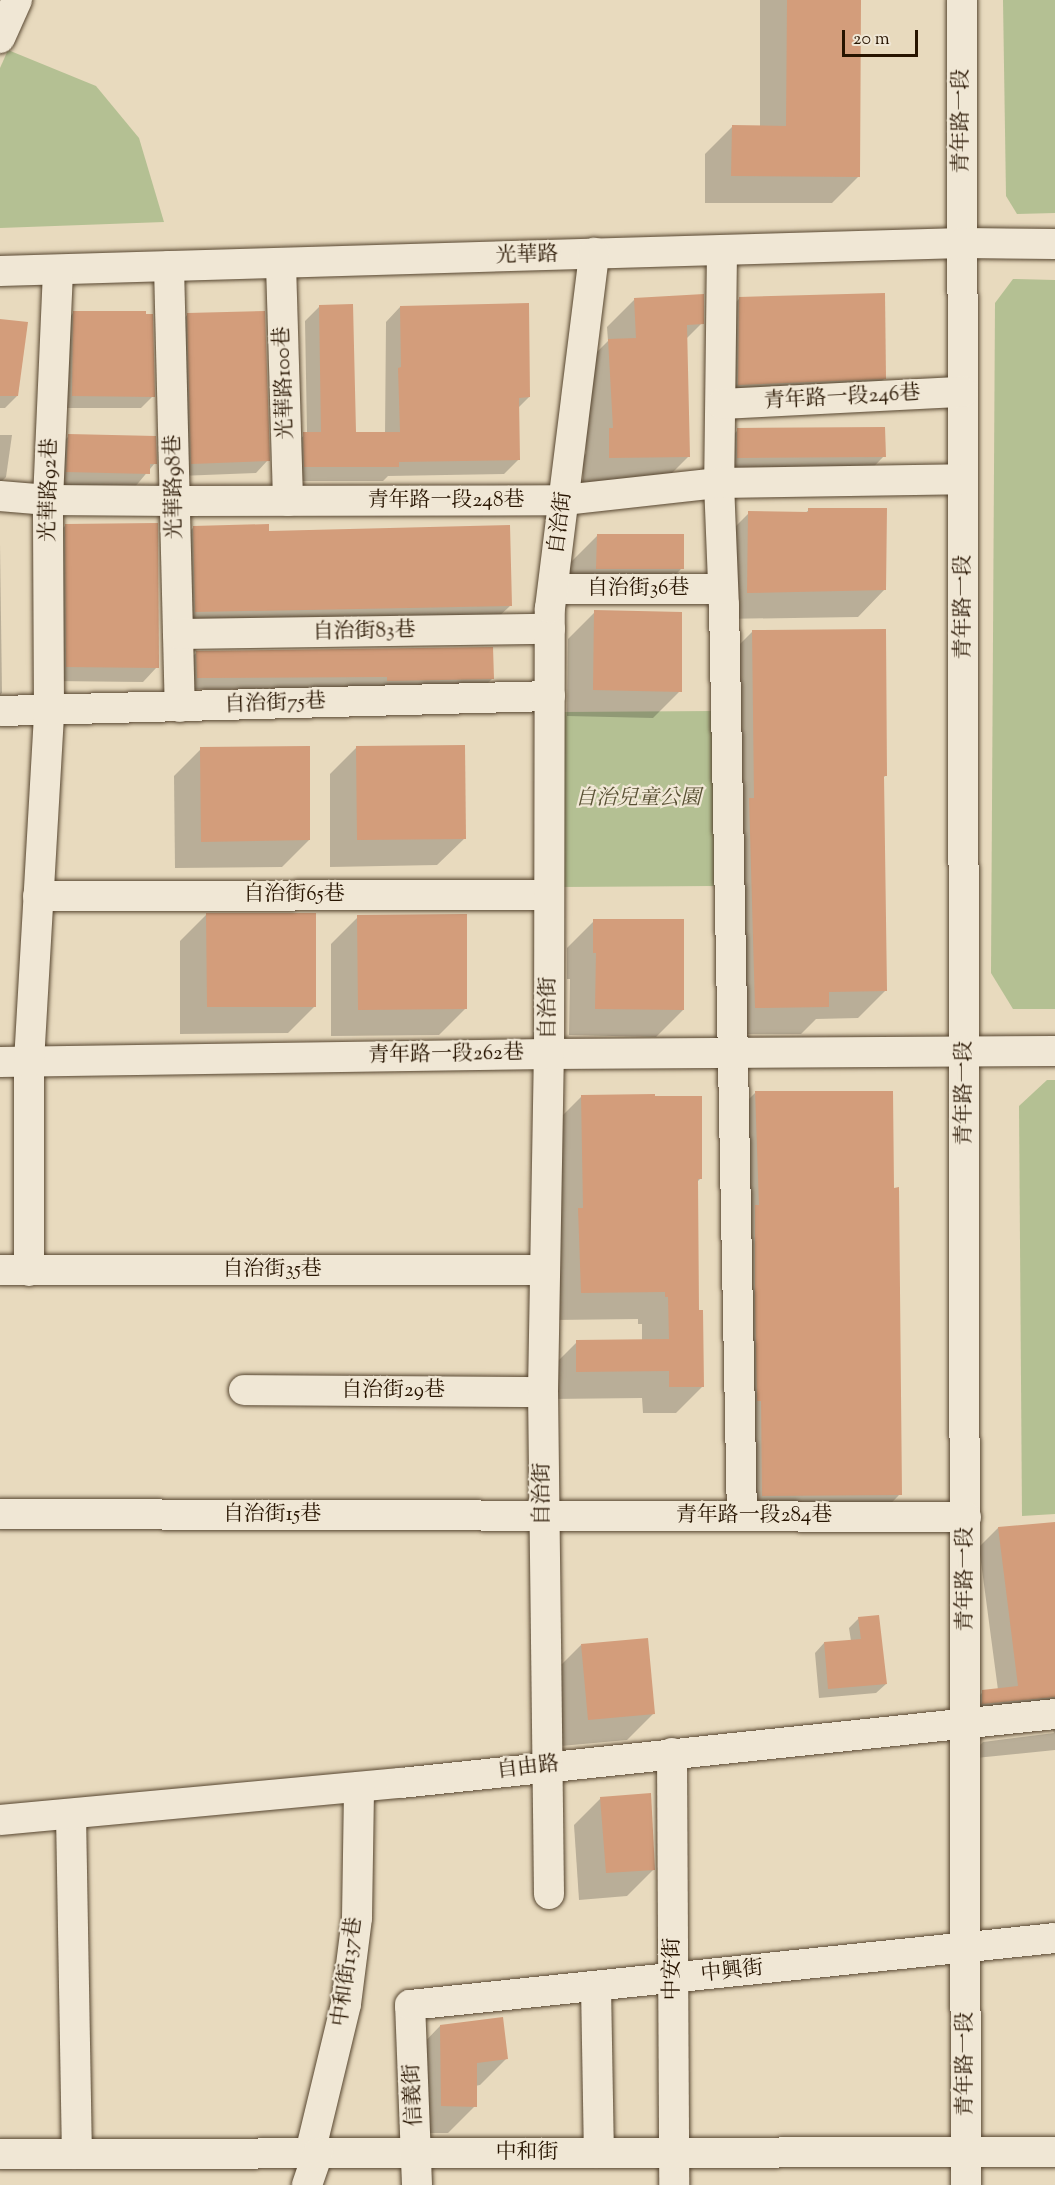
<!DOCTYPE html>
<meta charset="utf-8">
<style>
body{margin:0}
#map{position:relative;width:1055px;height:2185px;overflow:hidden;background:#e8dabe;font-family:"Sorts Mill Goudy","Noto Serif TC",serif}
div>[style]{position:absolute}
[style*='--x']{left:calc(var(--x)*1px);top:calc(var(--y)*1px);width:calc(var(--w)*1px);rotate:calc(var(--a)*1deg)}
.green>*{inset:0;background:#b4c093}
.shadow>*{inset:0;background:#0003}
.building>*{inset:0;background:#d39d7b}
.roads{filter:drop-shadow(0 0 2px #574630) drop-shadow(0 0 2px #574630)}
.minor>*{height:30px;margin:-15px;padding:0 15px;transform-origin:15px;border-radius:15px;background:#f0e7d5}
span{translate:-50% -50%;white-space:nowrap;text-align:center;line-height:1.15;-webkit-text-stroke:4.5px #f0e7d5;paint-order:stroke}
.street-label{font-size:21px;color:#271400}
.park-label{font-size:21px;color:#585033;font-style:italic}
.scale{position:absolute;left:842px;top:30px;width:76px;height:27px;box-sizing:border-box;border:3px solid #271400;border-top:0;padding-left:8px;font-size:18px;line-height:21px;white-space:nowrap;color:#271400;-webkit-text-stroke:4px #f0e7d5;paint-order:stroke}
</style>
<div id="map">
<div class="green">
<div style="clip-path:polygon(1003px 0,1055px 0,1055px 213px,1017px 214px,1006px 196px)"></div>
<div style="clip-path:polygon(8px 50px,96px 86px,139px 138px,164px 222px,0 228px,0 68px)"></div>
<div style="clip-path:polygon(1013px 279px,1055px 280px,1055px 1009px,1013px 1009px,991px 973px,995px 303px)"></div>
<div style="clip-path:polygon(713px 711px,714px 886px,563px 887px,562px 712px)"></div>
<div style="clip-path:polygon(1047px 1080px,1055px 1080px,1055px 1514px,1022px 1516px,1019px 1106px)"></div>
</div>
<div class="shadow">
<div style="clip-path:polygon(760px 0,860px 0,859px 176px,832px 203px,705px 203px,705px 154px,732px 127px,760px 127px)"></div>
<div style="clip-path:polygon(739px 299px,885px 378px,858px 405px,711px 411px,712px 326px)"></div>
<div style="clip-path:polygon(634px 300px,702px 323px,686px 339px,689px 456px,662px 483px,583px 485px,583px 457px,586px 453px,582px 367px,608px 341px,607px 327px)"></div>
<div style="clip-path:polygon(319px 307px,354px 434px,385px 434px,386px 322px,400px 307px,529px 397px,518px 408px,519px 459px,504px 474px,388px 476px,383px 481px,290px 481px,289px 448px,307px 433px,305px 321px)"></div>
<div style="clip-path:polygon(74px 312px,153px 396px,141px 408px,60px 408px,62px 325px)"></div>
<div style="clip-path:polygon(188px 314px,268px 460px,256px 473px,179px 476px,176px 327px)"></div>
<div style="clip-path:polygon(0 320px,17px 396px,5px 408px,0 408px)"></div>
<div style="clip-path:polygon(738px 430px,884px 456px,857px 484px,710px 484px,711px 457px)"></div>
<div style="clip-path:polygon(0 435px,12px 435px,6px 477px,0 483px)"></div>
<div style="clip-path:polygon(69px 436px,155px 463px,134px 488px,52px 486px,54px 451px)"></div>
<div style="clip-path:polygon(809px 510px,885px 589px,858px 617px,720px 619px,722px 540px,749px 513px,805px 513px)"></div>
<div style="clip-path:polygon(66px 525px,157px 525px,157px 667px,143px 682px,52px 681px,51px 540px)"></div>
<div style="clip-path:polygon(193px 528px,510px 606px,495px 620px,181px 626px,179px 542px)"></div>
<div style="clip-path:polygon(597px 536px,682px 568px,655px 596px,570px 595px,570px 563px)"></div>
<div style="clip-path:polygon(0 543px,2px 693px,0 695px)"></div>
<div style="clip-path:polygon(595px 612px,680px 691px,653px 718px,567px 716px,568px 639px)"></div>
<div style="clip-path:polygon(753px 631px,886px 775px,882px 779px,885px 991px,858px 1018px,816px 1019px,801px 1034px,728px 1034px,726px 658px)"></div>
<div style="clip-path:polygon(196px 653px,493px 678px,481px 690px,185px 689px,185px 664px)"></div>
<div style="clip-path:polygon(357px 747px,465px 838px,437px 865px,330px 867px,330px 774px)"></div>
<div style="clip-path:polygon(201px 749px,309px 840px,282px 867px,175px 868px,174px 776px)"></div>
<div style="clip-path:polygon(207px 914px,315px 1006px,288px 1033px,180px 1034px,180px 941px)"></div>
<div style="clip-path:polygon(358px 917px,466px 1008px,439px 1035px,331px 1036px,331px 944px)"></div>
<div style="clip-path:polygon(594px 921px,683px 1010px,656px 1037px,569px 1035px,570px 979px,567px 979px,567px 948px)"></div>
<div style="clip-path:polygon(755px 1093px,900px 1494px,873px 1522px,735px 1523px,728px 1120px)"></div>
<div style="clip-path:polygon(582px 1096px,701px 1178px,697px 1182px,698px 1311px,703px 1386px,676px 1413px,643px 1413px,642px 1398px,550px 1399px,550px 1369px,577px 1342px,642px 1341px,642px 1324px,638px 1324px,638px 1319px,554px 1320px,555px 1123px)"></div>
<div style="clip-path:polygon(1055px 1523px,1055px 1750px,966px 1759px,983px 1742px,1054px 1733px,1050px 1722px,964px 1711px,983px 1692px,998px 1690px,979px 1547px,998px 1528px)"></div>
<div style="clip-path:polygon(859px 1618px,886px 1684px,876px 1693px,819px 1698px,815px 1653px,824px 1643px,851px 1641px,849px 1628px)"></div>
<div style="clip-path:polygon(581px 1645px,654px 1713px,627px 1740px,561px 1746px,554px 1672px)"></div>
<div style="clip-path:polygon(601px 1798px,654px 1869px,627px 1896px,579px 1900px,574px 1825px)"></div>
<div style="clip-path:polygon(440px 2026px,507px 2058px,480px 2085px,475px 2086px,475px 2106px,448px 2133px,414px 2133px,413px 2054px)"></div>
</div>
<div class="building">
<div style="clip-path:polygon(787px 0,861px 0,860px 177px,731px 176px,732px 125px,786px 126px)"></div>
<div style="clip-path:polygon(885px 293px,886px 379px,738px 385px,739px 297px)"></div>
<div style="clip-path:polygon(704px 294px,704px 324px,687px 325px,690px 457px,609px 458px,609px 428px,613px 428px,608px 339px,636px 338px,634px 298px)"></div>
<div style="clip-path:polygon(529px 303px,530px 397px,519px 398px,520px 460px,399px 462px,399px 467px,304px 467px,303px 432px,321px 432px,319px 305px,353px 304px,356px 432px,400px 432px,398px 368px,401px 367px,400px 306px)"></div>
<div style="clip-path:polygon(73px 311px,146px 311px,146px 314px,153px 314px,155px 397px,72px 396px)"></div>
<div style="clip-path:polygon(265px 311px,270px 461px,191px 464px,187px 313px)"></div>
<div style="clip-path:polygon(0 319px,28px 322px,18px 396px,0 396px)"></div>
<div style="clip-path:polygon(885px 427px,886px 457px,737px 458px,737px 428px)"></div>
<div style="clip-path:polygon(68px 434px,156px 436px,157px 464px,150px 464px,150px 474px,66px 472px)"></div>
<div style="clip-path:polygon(808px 508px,887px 508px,886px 590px,747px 593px,748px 511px,808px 512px)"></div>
<div style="clip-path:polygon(158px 523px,159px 668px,66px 667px,65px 524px)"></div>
<div style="clip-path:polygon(269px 524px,269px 531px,510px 525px,512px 606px,195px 612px,193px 526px)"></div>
<div style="clip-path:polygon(597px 534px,684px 534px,684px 569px,596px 569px)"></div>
<div style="clip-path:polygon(594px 610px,682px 612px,682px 692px,593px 690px)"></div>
<div style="clip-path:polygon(886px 629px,887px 776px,884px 776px,887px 991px,829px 992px,829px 1007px,755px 1008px,749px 798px,754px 798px,752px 630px)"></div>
<div style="clip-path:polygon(493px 647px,494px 679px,387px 681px,387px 677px,197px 678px,196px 651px)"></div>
<div style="clip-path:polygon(465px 745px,466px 839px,357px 840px,356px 746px)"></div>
<div style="clip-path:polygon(310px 746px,310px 840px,201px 842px,200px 747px)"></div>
<div style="clip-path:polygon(206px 913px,316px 913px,316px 1007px,207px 1007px)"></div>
<div style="clip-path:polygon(467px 914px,467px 1009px,358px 1010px,357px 915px)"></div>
<div style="clip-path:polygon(593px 919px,684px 919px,684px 1010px,595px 1009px,596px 953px,593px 953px)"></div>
<div style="clip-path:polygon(755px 1091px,893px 1091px,894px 1188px,899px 1187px,902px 1495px,762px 1496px,761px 1401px,757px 1401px,755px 1303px,755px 1205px,759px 1205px)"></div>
<div style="clip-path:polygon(655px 1094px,655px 1096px,702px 1096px,702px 1179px,698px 1179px,699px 1310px,703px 1310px,704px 1387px,669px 1387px,669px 1371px,576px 1372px,576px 1340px,669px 1339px,668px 1297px,665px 1297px,665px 1292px,581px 1293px,578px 1208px,583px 1208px,581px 1095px)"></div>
<div style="clip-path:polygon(1055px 1522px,1055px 1697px,982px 1704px,982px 1690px,1018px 1686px,998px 1527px)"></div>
<div style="clip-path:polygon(879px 1615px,887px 1684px,828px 1689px,824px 1642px,861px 1639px,858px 1617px)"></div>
<div style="clip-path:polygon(648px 1638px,655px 1714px,588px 1720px,581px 1644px)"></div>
<div style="clip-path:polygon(651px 1793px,655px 1870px,606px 1873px,600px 1797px)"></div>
<div style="clip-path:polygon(503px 2017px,508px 2059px,477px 2063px,477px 2107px,441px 2106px,440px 2025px)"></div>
</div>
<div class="roads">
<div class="minor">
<div style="--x:962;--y:0;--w:2185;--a:89.9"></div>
<div style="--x:0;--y:38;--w:42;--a:-65.9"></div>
<div style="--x:722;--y:251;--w:232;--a:90.7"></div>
<div style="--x:719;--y:483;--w:122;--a:87.7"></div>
<div style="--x:724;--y:605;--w:911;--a:88.87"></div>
<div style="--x:281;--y:264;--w:237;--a:88.3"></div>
<div style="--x:169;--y:266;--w:441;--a:88.6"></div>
<div style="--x:0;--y:271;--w:963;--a:-1.67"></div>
<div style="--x:963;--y:243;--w:92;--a:0.6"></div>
<div style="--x:722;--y:404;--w:241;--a:-2.9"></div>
<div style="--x:0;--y:496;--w:48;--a:4.8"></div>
<div style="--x:48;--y:500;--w:127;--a:0.5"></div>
<div style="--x:175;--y:501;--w:389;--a:-0.1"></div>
<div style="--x:564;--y:500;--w:156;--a:-6.3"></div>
<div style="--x:719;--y:483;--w:244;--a:-0.9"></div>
<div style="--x:553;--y:589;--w:170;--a:0"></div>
<div style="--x:178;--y:634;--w:372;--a:-0.8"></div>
<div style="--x:0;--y:711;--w:550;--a:-1.56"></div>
<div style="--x:38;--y:896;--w:511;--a:-0.11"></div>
<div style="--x:0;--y:1062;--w:549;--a:-0.83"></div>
<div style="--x:549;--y:1054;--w:506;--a:-0.34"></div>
<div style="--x:0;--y:1270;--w:543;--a:0"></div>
<div style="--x:29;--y:1271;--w:209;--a:-90"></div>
<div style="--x:29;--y:1062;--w:353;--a:-86.7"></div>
<div style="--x:49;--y:710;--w:210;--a:-90.3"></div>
<div style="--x:48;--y:500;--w:230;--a:-87.5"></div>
<div style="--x:244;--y:1390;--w:299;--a:0.4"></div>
<div style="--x:0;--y:1514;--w:966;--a:0.18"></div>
<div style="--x:672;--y:1753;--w:432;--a:89.7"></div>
<div style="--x:71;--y:1814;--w:340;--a:89"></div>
<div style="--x:0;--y:1820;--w:403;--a:-5.3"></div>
<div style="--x:401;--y:1783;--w:658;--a:-6.02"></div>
<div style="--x:549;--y:1894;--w:502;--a:-90.68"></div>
<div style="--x:543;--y:1392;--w:338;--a:-89"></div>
<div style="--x:549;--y:1054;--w:446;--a:-89.9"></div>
<div style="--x:550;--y:608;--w:358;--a:-82.9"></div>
<div style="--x:596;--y:1986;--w:167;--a:89"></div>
<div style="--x:310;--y:2153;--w:153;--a:-76.4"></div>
<div style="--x:346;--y:2004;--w:87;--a:-82.7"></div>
<div style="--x:357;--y:1918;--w:131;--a:-89.1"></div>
<div style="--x:0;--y:2154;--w:1055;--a:-0.11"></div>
<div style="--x:307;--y:2185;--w:34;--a:-71"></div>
<div style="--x:417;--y:2185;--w:180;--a:-92.2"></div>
<div style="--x:410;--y:2005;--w:648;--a:-5.93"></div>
</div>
</div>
<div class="street-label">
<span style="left:962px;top:121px;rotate:-90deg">青年路一段</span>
<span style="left:527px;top:256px;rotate:-2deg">光華路</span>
<span style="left:285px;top:383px;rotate:-92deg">光華路100巷</span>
<span style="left:842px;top:398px;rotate:-3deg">青年路一段246巷</span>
<span style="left:175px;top:487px;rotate:-91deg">光華路98巷</span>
<span style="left:50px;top:490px;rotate:-89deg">光華路92巷</span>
<span style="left:446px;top:501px">青年路一段248巷</span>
<span style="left:561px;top:523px;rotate:-83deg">自治街</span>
<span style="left:638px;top:589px">自治街36巷</span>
<span style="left:964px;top:607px;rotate:-90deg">青年路一段</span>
<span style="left:364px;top:632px;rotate:-1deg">自治街83巷</span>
<span style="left:275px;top:704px;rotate:-2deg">自治街75巷</span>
<span style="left:294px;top:895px">自治街65巷</span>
<span style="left:549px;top:1008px;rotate:-90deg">自治街</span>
<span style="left:446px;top:1055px;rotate:-1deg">青年路一段262巷</span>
<span style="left:965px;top:1093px;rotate:-90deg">青年路一段</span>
<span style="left:272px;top:1270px">自治街35巷</span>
<span style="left:393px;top:1391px">自治街29巷</span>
<span style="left:543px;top:1494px;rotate:-90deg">自治街</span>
<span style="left:272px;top:1515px">自治街15巷</span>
<span style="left:754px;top:1516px">青年路一段284巷</span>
<span style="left:966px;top:1579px;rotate:-90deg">青年路一段</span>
<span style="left:528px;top:1768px;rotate:-7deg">自由路</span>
<span style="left:673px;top:1969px;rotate:-90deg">中安街</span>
<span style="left:348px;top:1972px;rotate:-82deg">中和街137巷</span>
<span style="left:732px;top:1972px;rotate:-6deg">中興街</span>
<span style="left:966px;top:2064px;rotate:-90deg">青年路一段</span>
<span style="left:414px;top:2095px;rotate:-93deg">信義街</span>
<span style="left:527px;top:2153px">中和街</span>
</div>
<div class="park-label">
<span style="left:638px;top:799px">自治兒童公園</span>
</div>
<div class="scale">20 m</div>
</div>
